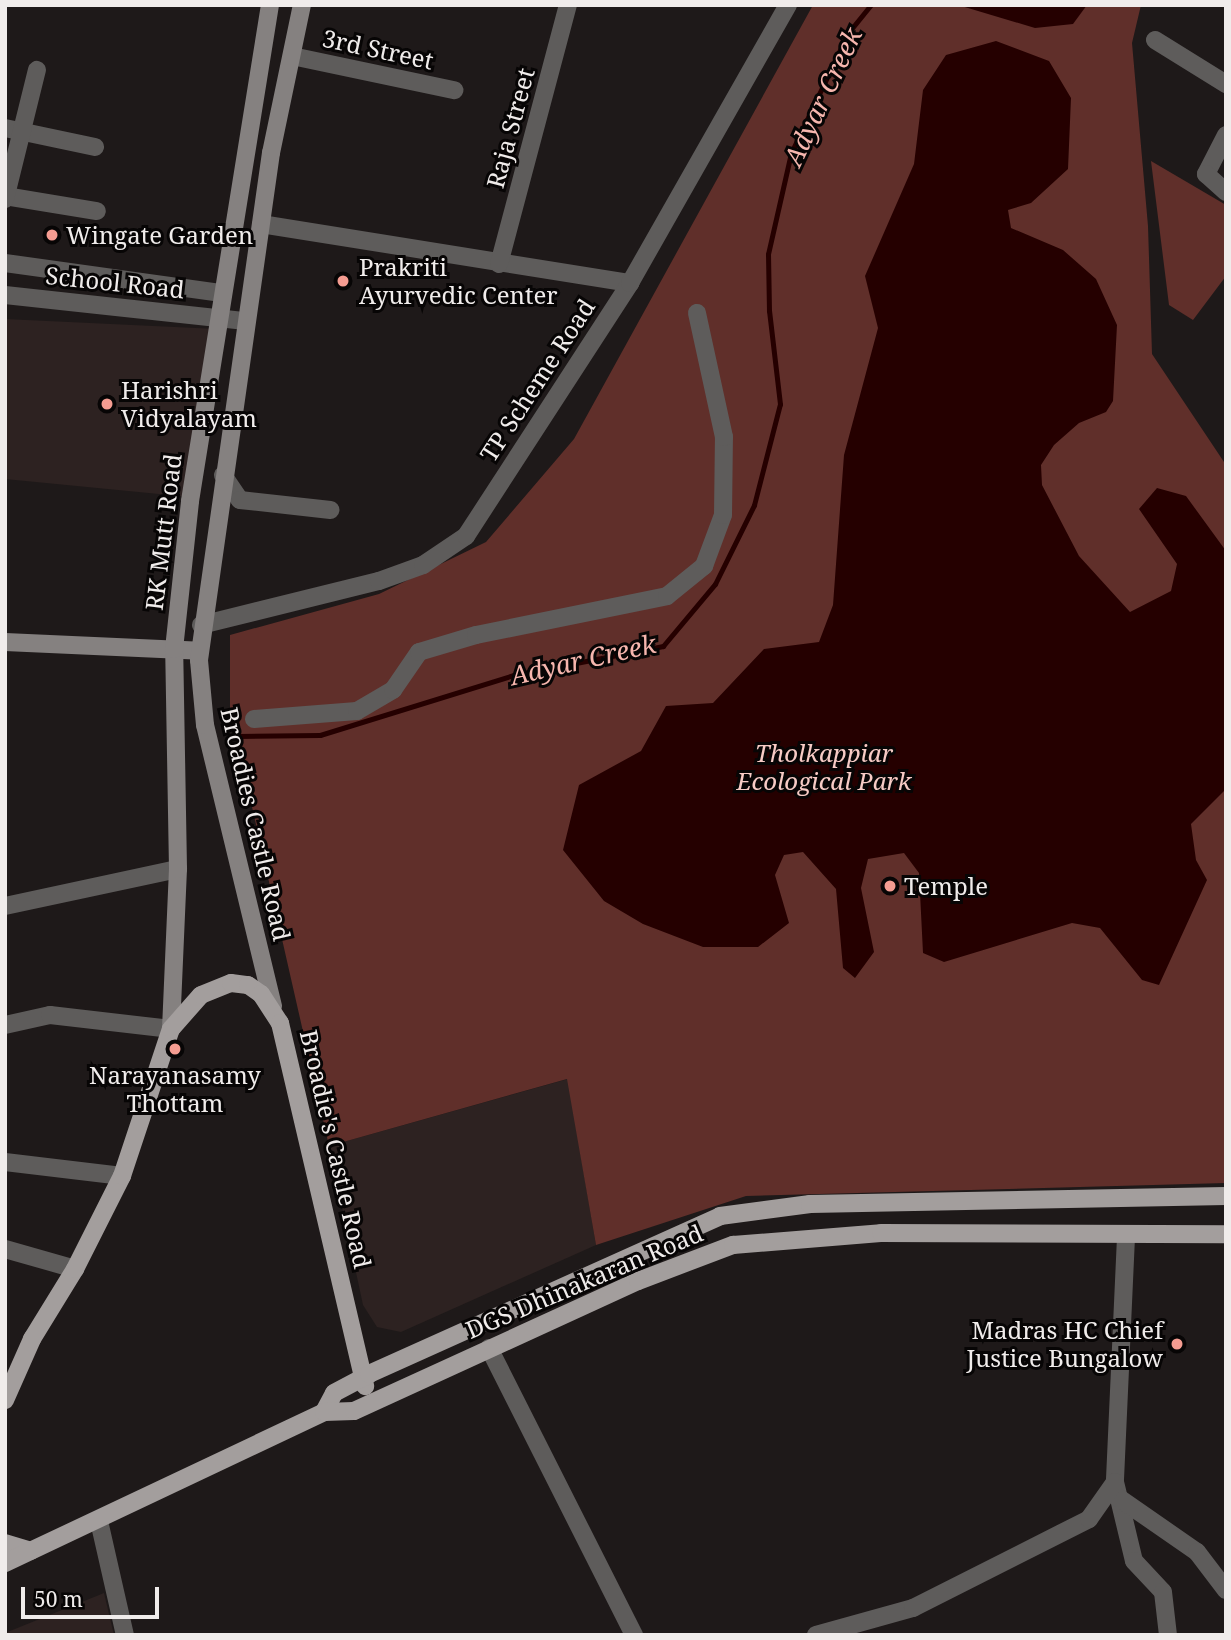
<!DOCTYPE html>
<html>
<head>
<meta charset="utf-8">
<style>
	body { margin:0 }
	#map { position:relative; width:1231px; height:1640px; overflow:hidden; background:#1e1919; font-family:"Noto Serif",serif }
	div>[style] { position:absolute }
	.built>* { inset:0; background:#2d2221 }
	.green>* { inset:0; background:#602f2a }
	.water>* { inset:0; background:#250000 }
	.stream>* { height:5px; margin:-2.5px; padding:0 2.5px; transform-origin:2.5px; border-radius:2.5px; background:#250000 }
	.street>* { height:18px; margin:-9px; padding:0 9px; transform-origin:9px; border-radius:9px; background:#5e5c5b }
	.secondary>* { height:18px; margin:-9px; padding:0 9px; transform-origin:9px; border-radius:9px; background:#858180 }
	.primary>* { height:18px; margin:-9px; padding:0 9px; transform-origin:9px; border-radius:9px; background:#a39e9d }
	.dots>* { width:19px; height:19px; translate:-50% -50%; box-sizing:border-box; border:4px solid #070505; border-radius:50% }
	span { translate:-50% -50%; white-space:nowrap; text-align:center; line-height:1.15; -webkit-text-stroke:6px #070505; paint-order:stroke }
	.street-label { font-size:24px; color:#f0eceb }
	.poi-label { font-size:24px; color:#f0eceb }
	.left { translate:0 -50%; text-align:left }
	.right { translate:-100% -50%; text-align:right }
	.park-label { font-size:24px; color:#f7cbc5; font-style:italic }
	.water-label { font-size:26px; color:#f6b6ae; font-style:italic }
	.frame { position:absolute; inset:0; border:7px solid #f0eceb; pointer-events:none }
	.scale { position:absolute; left:21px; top:1587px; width:138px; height:32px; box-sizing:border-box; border:4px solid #f0eceb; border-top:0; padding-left:9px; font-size:21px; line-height:24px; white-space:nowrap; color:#f0eceb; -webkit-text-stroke:5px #070505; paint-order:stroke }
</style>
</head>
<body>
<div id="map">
	<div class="built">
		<div style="clip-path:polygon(5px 319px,217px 329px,200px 498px,5px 479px)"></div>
		<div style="clip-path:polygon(568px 1079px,596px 1245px,401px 1332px,377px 1327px,363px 1305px,329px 1146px)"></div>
		<div style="clip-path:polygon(104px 1593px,114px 1635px,5px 1635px,5px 1633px)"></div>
	</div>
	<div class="green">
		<div style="clip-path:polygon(813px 5px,1141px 5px,1132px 43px,1148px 226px,1152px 354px,1226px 465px,1226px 1183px,746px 1196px,596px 1245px,567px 1079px,329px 1146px,230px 710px,230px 635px,379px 594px,486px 542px,574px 439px)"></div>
		<div style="clip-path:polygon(1151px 161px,1226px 205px,1226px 276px,1193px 320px,1169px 305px)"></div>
	</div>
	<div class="water">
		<div style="clip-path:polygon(958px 5px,1087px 5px,1073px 24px,1035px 28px)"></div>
		<div style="clip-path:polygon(996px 41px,1049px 61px,1071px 98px,1068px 169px,1031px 203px,1008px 210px,1011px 228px,1063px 250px,1096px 279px,1117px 325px,1113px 401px,1106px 412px,1079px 423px,1054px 445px,1041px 465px,1042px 485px,1079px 556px,1130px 612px,1171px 591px,1177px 564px,1139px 509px,1157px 488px,1186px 496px,1226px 551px,1226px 789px,1191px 824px,1196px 860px,1207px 880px,1159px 985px,1142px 980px,1100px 928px,1072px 923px,944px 962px,923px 953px,919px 873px,904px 853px,868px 859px,861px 888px,874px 952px,855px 978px,843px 968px,836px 889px,803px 852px,784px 855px,775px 875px,789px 923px,758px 947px,703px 947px,643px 924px,604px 901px,563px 850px,579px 785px,641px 751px,666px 706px,713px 703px,764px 649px,819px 642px,833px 605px,844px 455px,878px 328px,865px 276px,914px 164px,923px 90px,946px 55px)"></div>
	</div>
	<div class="stream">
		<div style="left:238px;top:736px;width:82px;rotate:-0.7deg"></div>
		<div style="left:320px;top:735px;width:203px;rotate:-17.2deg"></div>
		<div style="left:514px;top:675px;width:152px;rotate:-11deg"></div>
		<div style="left:663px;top:646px;width:81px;rotate:-50deg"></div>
		<div style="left:715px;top:584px;width:88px;rotate:-63.7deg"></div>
		<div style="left:754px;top:505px;width:104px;rotate:-75.6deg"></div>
		<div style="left:780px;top:404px;width:94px;rotate:-96.7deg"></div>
		<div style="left:769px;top:311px;width:57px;rotate:-91deg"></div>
		<div style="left:768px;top:254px;width:104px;rotate:-77.2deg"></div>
		<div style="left:791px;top:153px;width:133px;rotate:-64.6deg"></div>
		<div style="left:848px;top:33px;width:36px;rotate:-51deg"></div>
	</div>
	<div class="street">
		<div style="left:1155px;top:40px;width:84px;rotate:31.8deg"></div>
		<div style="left:292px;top:56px;width:166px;rotate:11.9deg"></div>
		<div style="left:5px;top:128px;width:92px;rotate:11.9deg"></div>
		<div style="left:1226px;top:135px;width:44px;rotate:117.1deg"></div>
		<div style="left:1206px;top:174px;width:27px;rotate:42deg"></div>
		<div style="left:5px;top:196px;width:93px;rotate:9.3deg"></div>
		<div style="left:5px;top:199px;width:133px;rotate:-76.1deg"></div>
		<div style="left:261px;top:224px;width:374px;rotate:9.1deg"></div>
		<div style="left:5px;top:263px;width:219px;rotate:7.9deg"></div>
		<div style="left:499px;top:264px;width:268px;rotate:-75.1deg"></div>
		<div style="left:5px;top:295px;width:242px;rotate:6.2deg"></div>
		<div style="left:223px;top:475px;width:30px;rotate:56deg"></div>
		<div style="left:240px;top:500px;width:91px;rotate:6.3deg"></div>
		<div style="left:201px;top:625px;width:183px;rotate:-13.9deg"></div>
		<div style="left:379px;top:581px;width:47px;rotate:-20deg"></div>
		<div style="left:423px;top:565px;width:52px;rotate:-34deg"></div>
		<div style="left:466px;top:536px;width:302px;rotate:-57deg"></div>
		<div style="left:630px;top:283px;width:320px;rotate:-60.4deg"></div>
		<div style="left:254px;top:719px;width:103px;rotate:-4.4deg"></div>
		<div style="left:357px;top:711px;width:42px;rotate:-30.3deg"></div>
		<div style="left:393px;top:690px;width:46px;rotate:-55.6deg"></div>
		<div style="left:419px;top:652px;width:59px;rotate:-16.6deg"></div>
		<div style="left:476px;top:635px;width:195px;rotate:-11.5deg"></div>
		<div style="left:667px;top:596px;width:48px;rotate:-39deg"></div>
		<div style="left:704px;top:566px;width:54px;rotate:-69.6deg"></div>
		<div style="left:723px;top:515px;width:78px;rotate:-89.3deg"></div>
		<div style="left:724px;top:437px;width:127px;rotate:-102.3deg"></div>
		<div style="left:5px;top:906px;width:177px;rotate:-12.1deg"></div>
		<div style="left:5px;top:1025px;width:46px;rotate:-12.5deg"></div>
		<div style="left:50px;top:1015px;width:122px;rotate:6.6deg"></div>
		<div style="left:5px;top:1162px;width:118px;rotate:6.8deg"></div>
		<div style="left:1126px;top:1237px;width:245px;rotate:92.6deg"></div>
		<div style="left:1115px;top:1482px;width:81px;rotate:76.5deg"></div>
		<div style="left:1134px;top:1561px;width:42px;rotate:46.9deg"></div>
		<div style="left:1163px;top:1592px;width:43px;rotate:83.4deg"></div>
		<div style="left:5px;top:1249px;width:73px;rotate:15.9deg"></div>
		<div style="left:489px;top:1348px;width:322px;rotate:63.2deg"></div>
		<div style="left:1119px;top:1498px;width:95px;rotate:34.7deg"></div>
		<div style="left:1197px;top:1552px;width:48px;rotate:52.7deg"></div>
		<div style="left:99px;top:1521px;width:117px;rotate:77.2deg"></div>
		<div style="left:816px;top:1635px;width:101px;rotate:-15.6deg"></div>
		<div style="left:913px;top:1608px;width:197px;rotate:-26.8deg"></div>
		<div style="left:1089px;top:1519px;width:45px;rotate:-54.9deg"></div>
	</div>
	<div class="secondary">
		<div style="left:5px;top:642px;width:195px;rotate:2.6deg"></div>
		<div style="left:273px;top:1006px;width:289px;rotate:-103.6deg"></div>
		<div style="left:205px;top:725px;width:65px;rotate:-95.3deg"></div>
		<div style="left:199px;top:660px;width:512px;rotate:-81.92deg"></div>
		<div style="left:271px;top:153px;width:151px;rotate:-78.2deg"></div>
		<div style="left:171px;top:1029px;width:160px;rotate:-87.5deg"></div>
		<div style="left:178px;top:869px;width:220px;rotate:-91deg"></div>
		<div style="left:174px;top:649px;width:149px;rotate:-83.8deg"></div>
		<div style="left:190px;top:501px;width:502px;rotate:-80.84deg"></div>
	</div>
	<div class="primary">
		<div style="left:5px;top:1400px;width:67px;rotate:-66.1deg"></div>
		<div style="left:32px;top:1339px;width:82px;rotate:-58.4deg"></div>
		<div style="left:75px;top:1269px;width:104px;rotate:-63.2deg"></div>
		<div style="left:122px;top:1176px;width:155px;rotate:-71.6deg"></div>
		<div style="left:171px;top:1029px;width:45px;rotate:-48.6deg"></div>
		<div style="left:201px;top:995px;width:32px;rotate:-22deg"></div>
		<div style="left:231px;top:983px;width:17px;rotate:7deg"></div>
		<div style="left:248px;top:985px;width:16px;rotate:35deg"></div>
		<div style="left:261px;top:994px;width:35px;rotate:57deg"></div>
		<div style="left:280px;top:1023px;width:373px;rotate:76.8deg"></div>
		<div style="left:324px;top:1412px;width:21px;rotate:-62deg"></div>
		<div style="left:334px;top:1393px;width:40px;rotate:-28deg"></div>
		<div style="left:369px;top:1374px;width:385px;rotate:-24.2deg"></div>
		<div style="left:720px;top:1216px;width:91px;rotate:-7.6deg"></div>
		<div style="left:810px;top:1204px;width:416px;rotate:-1.1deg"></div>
		<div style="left:5px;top:1543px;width:27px;rotate:17deg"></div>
		<div style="left:5px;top:1563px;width:353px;rotate:-25.3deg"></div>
		<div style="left:324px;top:1412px;width:30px;rotate:-2deg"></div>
		<div style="left:354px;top:1411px;width:312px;rotate:-24.6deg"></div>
		<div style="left:638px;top:1281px;width:102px;rotate:-20.8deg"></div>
		<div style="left:733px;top:1245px;width:148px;rotate:-4.6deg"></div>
		<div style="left:881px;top:1233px;width:345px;rotate:0.2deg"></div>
	</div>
	<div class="dots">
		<div style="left:52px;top:235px;background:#f59c91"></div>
		<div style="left:343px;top:281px;background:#f59c91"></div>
		<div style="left:107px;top:404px;background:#f59c91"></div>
		<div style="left:890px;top:886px;background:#f59c91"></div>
		<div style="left:175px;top:1049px;background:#f59c91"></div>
		<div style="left:1177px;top:1344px;background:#f59c91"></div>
	</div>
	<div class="street-label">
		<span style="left:378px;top:49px;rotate:12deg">3rd Street</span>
		<span style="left:510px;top:128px;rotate:-75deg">Raja Street</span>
		<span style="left:115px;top:282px;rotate:6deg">School Road</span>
		<span style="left:537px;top:380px;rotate:-57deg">TP Scheme Road</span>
		<span style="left:163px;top:532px;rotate:-83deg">RK Mutt Road</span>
		<span style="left:256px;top:824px;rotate:77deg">Broadies Castle Road</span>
		<span style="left:336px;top:1149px;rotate:77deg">Broadie's Castle Road</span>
		<span style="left:584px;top:1281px;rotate:-23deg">DGS Dhinakaran Road</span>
	</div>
	<div class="poi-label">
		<span class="left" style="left:66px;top:235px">Wingate Garden</span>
		<span class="left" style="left:359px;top:281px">Prakriti<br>Ayurvedic Center</span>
		<span class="left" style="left:121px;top:404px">Harishri<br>Vidyalayam</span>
		<span class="left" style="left:904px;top:886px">Temple</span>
		<span style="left:175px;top:1089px">Narayanasamy<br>Thottam</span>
		<span class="right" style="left:1163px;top:1344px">Madras HC Chief<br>Justice Bungalow</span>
	</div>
	<div class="park-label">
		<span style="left:824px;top:767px">Tholkappiar<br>Ecological Park</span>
	</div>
	<div class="water-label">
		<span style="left:823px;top:97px;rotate:-65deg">Adyar Creek</span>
		<span style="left:583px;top:660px;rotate:-13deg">Adyar Creek</span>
	</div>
	<div class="frame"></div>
	<div class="scale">50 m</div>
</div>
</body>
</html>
